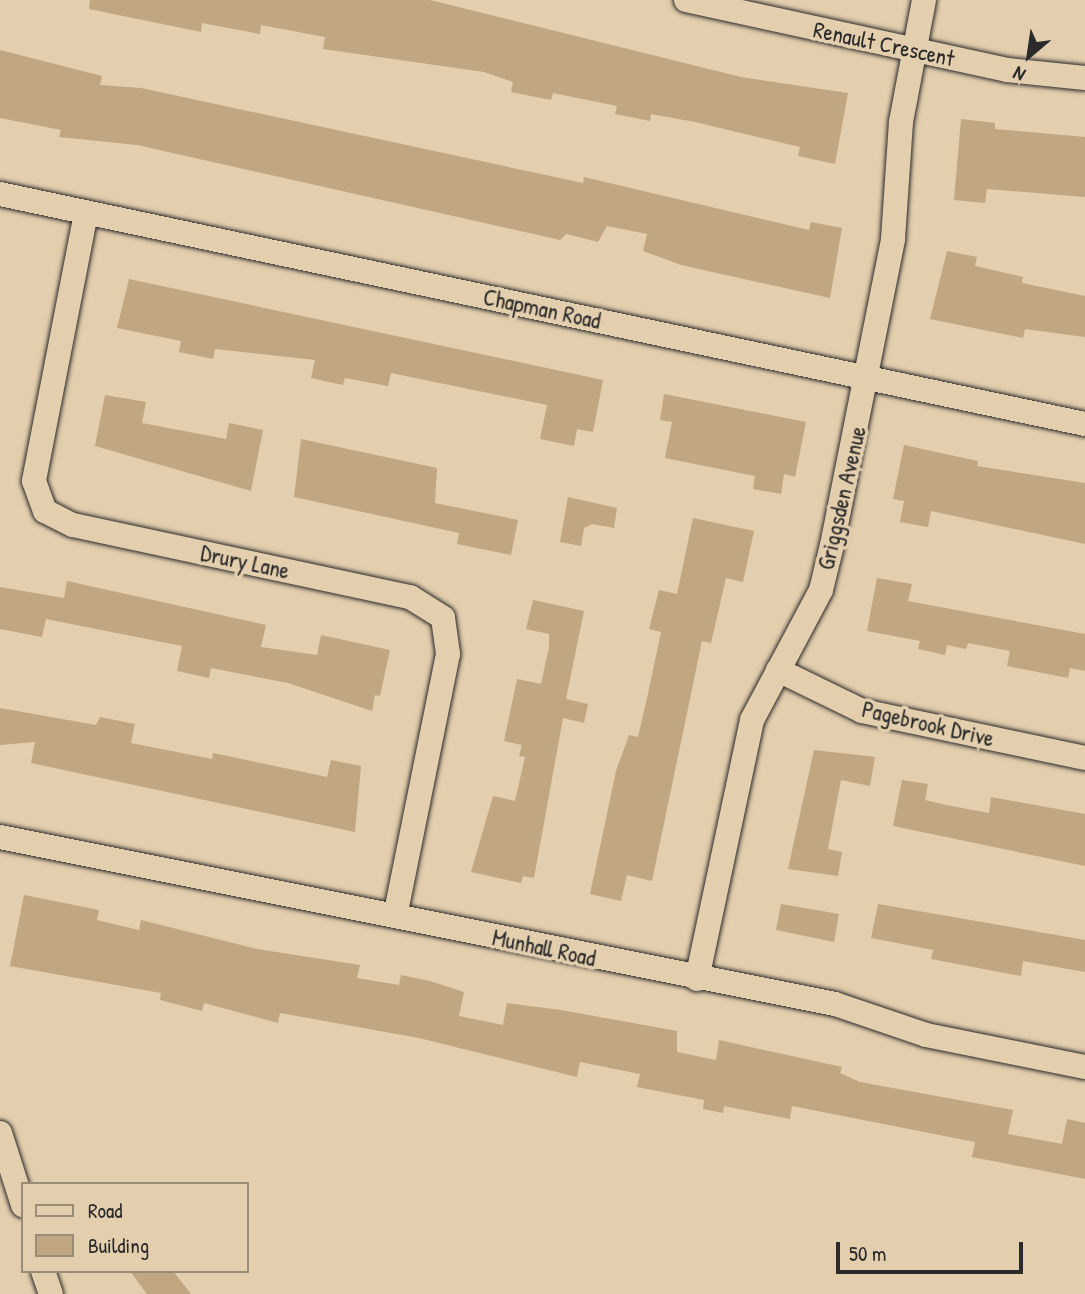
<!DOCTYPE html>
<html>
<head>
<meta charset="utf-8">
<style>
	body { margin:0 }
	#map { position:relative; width:1085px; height:1294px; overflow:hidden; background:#e3cead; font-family:"Patrick Hand",sans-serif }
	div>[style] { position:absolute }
	.building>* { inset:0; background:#c0a681 }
	.roads { filter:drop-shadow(0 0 2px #2b2b2b) drop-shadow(0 0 2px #2b2b2b) }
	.street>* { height:24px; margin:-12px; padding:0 12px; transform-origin:12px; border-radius:12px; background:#e3cead }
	span { translate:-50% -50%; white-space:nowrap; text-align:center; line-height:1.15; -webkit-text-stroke:7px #e3cead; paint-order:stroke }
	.street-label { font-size:23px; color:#2b2b2b }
	.legend { position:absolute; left:21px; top:1182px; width:228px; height:91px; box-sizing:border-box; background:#e3cead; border:2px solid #998d79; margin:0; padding:9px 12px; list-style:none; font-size:21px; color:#2b2b2b }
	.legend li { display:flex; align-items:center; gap:14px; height:35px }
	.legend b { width:35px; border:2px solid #998d79 }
	.north { position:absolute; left:994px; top:21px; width:70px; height:70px; -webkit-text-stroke:5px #e3cead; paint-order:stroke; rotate:209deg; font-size:19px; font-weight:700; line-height:28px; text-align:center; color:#2b2b2b }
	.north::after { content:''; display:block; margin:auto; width:24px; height:32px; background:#2b2b2b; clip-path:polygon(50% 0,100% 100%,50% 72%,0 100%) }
	.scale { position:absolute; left:836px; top:1242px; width:187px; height:32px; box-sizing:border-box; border:4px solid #2b2b2b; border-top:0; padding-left:9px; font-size:21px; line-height:24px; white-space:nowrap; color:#2b2b2b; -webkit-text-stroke:5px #e3cead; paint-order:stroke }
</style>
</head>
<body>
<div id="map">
	<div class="building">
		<div style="clip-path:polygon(90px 0,430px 0,741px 77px,848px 93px,835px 164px,798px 156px,800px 147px,695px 122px,651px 114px,650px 121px,615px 114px,617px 106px,553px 93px,551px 100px,511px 92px,513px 82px,484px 72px,323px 49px,325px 37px,261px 25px,260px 34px,202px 23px,201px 32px,89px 9px)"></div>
		<div style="clip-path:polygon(0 50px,102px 76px,100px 85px,141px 88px,583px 183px,584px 177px,809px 230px,811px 222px,842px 228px,830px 298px,681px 265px,643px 251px,647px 234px,607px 226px,598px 242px,566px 234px,560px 240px,137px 145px,59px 137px,61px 130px,0 118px)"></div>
		<div style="clip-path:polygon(961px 119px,995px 123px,995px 129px,1085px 137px,1085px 197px,987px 189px,985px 203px,954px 200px)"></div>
		<div style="clip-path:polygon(947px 251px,977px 257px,975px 266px,1023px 277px,1022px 283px,1085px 296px,1085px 337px,1025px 329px,1023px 338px,930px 319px)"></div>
		<div style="clip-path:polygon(129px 279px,603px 380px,593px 432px,577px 429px,574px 446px,540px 439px,547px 405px,391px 373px,388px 386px,345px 378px,343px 385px,311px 378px,315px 360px,215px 349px,213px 359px,179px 352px,181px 341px,117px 328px)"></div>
		<div style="clip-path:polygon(664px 394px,806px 422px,795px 477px,784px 474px,781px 494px,753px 489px,755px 476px,665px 458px,672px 422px,660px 420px)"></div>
		<div style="clip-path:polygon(105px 395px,146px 402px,142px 423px,226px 439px,229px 423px,263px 430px,251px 491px,95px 446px)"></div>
		<div style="clip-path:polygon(301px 439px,437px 468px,435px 503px,518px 520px,511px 555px,457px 544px,459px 533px,294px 497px)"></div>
		<div style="clip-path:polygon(904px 445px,978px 461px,977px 466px,1085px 483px,1085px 544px,931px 511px,928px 527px,900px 522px,904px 501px,893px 499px)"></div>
		<div style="clip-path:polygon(568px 497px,617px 508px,614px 528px,592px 524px,584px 528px,581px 546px,560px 542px)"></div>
		<div style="clip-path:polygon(693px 518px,754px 531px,743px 582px,726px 578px,711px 643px,702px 641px,652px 881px,627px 875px,621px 901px,590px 894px,616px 771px,629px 735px,638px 737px,648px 694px,661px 632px,649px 629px,659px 590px,677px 594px)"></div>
		<div style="clip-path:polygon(877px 578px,912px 584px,908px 601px,1085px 634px,1085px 671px,1070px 668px,1068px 678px,1007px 666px,1010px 651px,968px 643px,966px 649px,947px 645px,945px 655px,918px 649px,920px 641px,867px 631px)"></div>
		<div style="clip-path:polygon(67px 581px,266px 625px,261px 647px,317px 655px,321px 635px,390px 650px,380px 696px,375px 695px,372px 711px,288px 683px,211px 668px,209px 678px,177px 671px,182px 646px,46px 619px,42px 637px,0 629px,0 587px,64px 598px)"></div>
		<div style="clip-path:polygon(533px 600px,584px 611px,566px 699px,588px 704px,584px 723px,563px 718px,534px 878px,523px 876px,521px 883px,471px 872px,493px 796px,515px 801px,525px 757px,519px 756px,522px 745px,504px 741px,517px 679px,541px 684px,549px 647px,549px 634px,526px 629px)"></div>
		<div style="clip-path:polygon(0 708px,96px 725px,100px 717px,135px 724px,131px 743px,212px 759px,213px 753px,327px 777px,331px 760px,361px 766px,355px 832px,31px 763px,35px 742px,0 745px)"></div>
		<div style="clip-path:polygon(814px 750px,875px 757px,870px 786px,841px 780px,828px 849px,842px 852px,838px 876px,788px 869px)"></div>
		<div style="clip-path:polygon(902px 780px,928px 784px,925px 800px,946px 805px,989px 813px,991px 797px,1085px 814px,1085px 866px,893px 826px)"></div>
		<div style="clip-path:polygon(24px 895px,99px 910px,97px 920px,139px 930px,141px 920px,257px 949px,360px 965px,357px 978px,399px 985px,401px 975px,430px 981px,464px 992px,459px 1016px,503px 1025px,507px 1003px,561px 1010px,677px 1031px,677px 1052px,716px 1060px,719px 1040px,842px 1067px,840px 1073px,860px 1082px,1013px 1110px,1008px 1134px,1062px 1144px,1067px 1119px,1085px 1123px,1085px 1179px,972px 1157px,975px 1142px,792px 1106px,790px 1119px,724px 1106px,723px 1113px,703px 1109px,704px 1100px,637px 1087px,640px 1074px,580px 1062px,577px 1077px,419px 1038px,280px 1013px,278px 1023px,204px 1003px,202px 1011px,160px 1000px,161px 993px,10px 966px)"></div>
		<div style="clip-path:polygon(781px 904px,839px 914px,834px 942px,776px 930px)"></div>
		<div style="clip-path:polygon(878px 904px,1085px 940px,1085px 972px,1023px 961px,1021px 976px,931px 959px,933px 950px,871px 938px)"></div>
		<div style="clip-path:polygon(130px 1271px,173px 1271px,191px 1294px,147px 1294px)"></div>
	</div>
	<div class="roads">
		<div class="street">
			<div style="left:686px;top:0;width:329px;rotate:12.3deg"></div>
			<div style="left:1007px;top:70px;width:78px;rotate:5.9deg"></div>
			<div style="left:0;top:194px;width:1109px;rotate:11.97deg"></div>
			<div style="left:86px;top:213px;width:273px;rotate:101deg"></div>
			<div style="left:34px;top:481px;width:32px;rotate:70deg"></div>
			<div style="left:45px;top:511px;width:31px;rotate:27deg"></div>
			<div style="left:73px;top:525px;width:345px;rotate:12.1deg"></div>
			<div style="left:410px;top:597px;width:39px;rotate:32deg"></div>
			<div style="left:443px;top:618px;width:36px;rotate:82deg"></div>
			<div style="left:448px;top:654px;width:267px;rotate:101.4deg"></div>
			<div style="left:778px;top:670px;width:93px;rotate:26deg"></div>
			<div style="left:862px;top:711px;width:228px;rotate:11.9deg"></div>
			<div style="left:0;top:837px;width:852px;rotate:11.31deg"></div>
			<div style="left:835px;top:1004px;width:96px;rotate:18.8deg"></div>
			<div style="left:926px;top:1035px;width:162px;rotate:11.4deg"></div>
			<div style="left:697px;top:979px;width:265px;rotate:-78deg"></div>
			<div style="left:752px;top:720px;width:147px;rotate:-62deg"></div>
			<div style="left:821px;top:590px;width:46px;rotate:-76.3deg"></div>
			<div style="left:832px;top:545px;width:312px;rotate:-78.7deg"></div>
			<div style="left:893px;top:239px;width:117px;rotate:-86.1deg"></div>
			<div style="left:901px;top:122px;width:124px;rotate:-79.3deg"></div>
			<div style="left:0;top:1133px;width:76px;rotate:72.3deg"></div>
			<div style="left:43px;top:1271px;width:24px;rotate:71deg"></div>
		</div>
	</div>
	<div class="street-label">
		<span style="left:884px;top:44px;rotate:12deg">Renault Crescent</span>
		<span style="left:542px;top:309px;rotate:12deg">Chapman Road</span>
		<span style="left:842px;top:498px;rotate:-77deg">Griggsden Avenue</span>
		<span style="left:245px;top:562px;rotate:12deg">Drury Lane</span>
		<span style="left:928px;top:724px;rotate:13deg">Pagebrook Drive</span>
		<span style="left:544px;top:948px;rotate:12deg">Munhall Road</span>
	</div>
	<ul class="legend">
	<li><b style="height:9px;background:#e3cead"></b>Road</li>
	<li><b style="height:19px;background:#c0a681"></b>Building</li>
	</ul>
	<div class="north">N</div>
	<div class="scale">50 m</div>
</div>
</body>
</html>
